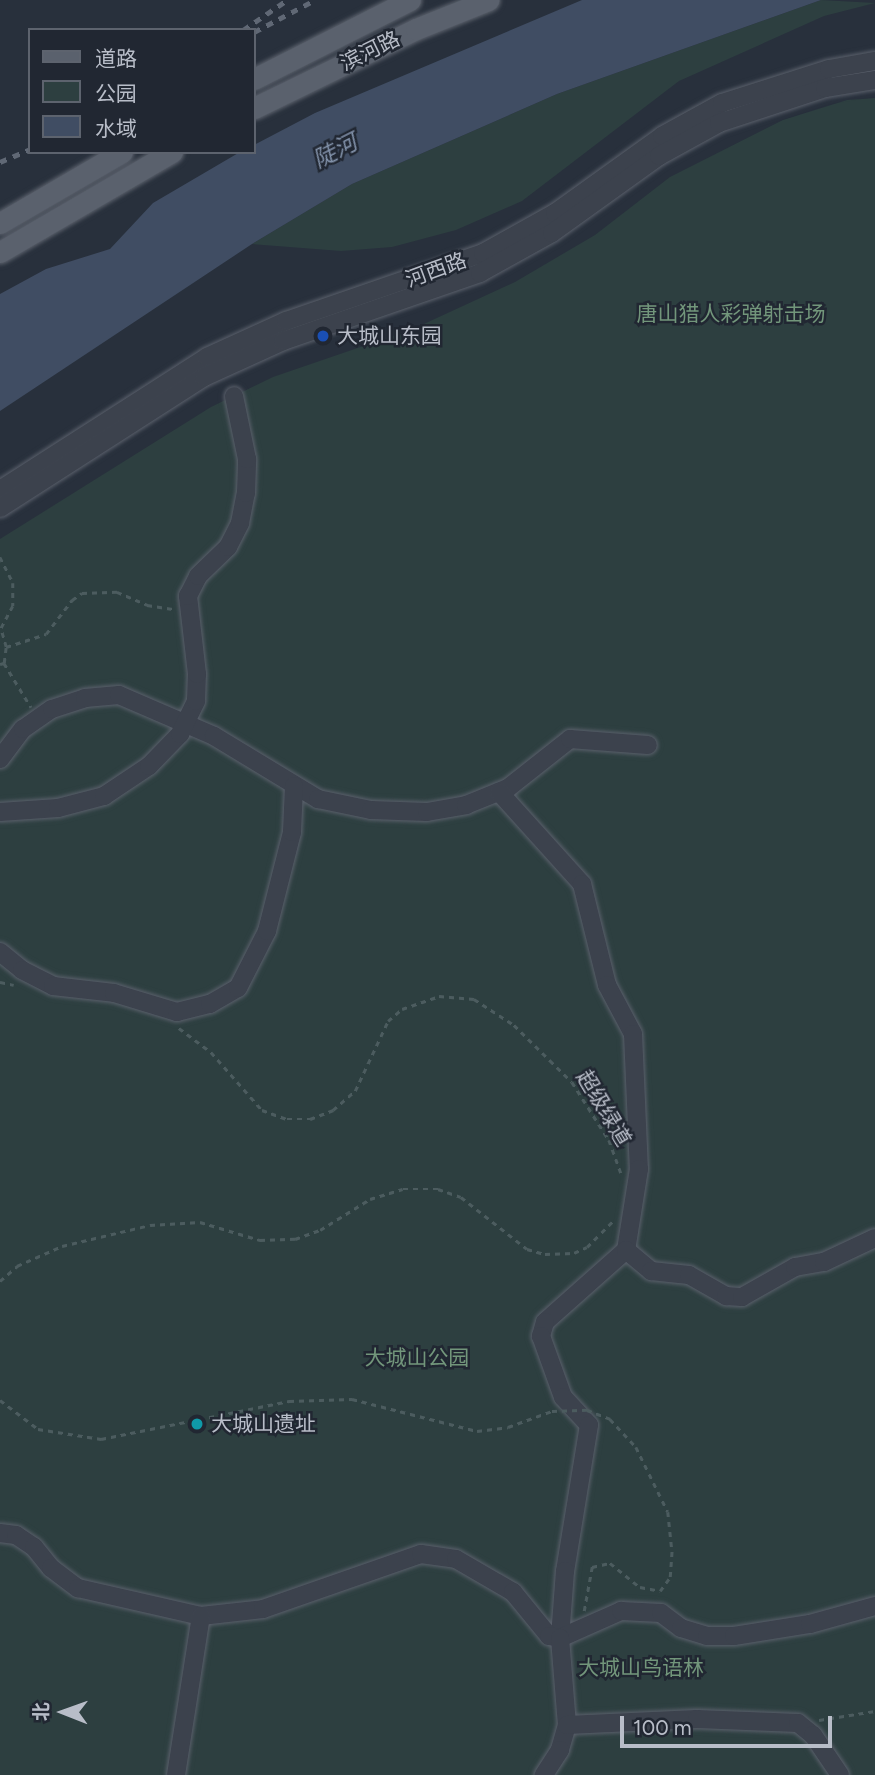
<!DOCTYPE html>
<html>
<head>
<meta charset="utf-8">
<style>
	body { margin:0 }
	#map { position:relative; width:875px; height:1775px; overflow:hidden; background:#28303c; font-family:Figtree,"Noto Sans SC",sans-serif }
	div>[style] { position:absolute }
	.green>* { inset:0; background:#2d3f40 }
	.water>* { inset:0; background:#404d63 }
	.path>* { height:2.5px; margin-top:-1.25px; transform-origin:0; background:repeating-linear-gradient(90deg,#4c5c5f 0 5px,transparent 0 10px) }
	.roads { filter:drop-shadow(0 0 2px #5a606b) drop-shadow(0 0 2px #5a606b) }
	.minor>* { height:18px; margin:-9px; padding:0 9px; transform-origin:9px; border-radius:9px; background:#3c424d }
	.major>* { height:21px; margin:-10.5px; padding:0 10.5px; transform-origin:10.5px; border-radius:10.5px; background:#5a616d }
	.rail>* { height:4.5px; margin-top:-2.25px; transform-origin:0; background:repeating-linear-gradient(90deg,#606875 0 7px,transparent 0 14px) }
	.path-bridge>* { height:2.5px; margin-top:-1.25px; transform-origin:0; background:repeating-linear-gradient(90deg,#4c5c5f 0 5px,transparent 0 10px) }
	.dots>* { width:19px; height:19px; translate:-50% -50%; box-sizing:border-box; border:4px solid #212732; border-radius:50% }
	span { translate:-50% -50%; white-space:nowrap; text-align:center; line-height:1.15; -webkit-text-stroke:5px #212732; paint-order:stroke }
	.street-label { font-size:21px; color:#b8bdc8 }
	.park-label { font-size:21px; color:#72967b }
	.poi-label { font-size:21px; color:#b8bdc8 }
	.left { translate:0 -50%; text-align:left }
	.water-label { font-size:23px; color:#8393ab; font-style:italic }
	.legend { position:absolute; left:28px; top:28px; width:228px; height:126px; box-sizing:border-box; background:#212732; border:2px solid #5d636e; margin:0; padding:9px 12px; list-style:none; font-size:21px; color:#b8bdc8 }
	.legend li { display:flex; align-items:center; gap:14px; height:35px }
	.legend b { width:35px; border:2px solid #5d636e }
	.north { position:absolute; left:28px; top:1677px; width:70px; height:70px; -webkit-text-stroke:5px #212732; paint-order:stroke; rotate:271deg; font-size:19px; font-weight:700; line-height:28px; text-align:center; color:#b8bdc8 }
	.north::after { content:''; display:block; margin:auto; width:24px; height:32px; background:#b8bdc8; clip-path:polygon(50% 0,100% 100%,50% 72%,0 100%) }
	.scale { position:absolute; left:620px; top:1716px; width:212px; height:32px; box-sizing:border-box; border:4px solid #b8bdc8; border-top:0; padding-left:9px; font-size:21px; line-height:24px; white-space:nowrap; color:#b8bdc8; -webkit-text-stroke:5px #212732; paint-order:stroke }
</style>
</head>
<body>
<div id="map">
	<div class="green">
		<div style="clip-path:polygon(821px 0,875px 3px,824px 16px,679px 81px,522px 201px,456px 230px,392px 247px,341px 251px,252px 244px,352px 184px,557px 94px)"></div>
		<div style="clip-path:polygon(875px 98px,875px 1775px,0 1775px,0 539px,211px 407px,273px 377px,413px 329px,515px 282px,595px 235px,670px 177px,783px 120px,847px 100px)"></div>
	</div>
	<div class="water">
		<div style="clip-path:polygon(582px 0,821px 0,557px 94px,352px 184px,252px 244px,0 411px,0 294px,46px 269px,110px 249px,153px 203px,240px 152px,254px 152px,254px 145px,315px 113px)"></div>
	</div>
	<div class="path">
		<div style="left:0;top:557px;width:29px;rotate:63deg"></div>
		<div style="left:13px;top:583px;width:23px;rotate:90deg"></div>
		<div style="left:13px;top:606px;width:27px;rotate:118deg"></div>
		<div style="left:6px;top:647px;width:42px;rotate:-18deg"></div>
		<div style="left:46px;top:634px;width:43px;rotate:-52.6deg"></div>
		<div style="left:72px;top:600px;width:12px;rotate:-35deg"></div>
		<div style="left:82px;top:593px;width:35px;rotate:-2deg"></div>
		<div style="left:117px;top:592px;width:33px;rotate:23deg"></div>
		<div style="left:147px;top:605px;width:26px;rotate:9deg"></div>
		<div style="left:4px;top:663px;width:52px;rotate:58.5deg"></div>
		<div style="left:0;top:664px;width:4px;rotate:-14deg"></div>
		<div style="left:4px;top:663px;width:16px;rotate:-83deg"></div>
		<div style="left:6px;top:647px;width:19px;rotate:-106deg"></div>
		<div style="left:0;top:982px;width:14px;rotate:12deg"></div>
		<div style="left:179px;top:1028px;width:40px;rotate:37deg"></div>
		<div style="left:211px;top:1052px;width:77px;rotate:48.7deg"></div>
		<div style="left:262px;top:1110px;width:27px;rotate:20deg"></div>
		<div style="left:287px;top:1119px;width:23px"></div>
		<div style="left:310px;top:1119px;width:25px;rotate:-21deg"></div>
		<div style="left:333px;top:1110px;width:29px;rotate:-41deg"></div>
		<div style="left:355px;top:1091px;width:77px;rotate:-64.8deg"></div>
		<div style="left:388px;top:1021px;width:18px;rotate:-41deg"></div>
		<div style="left:402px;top:1009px;width:39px;rotate:-19deg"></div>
		<div style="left:439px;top:996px;width:35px;rotate:5deg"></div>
		<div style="left:474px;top:999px;width:48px;rotate:33deg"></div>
		<div style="left:514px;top:1025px;width:81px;rotate:44.5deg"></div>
		<div style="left:572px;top:1082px;width:69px;rotate:57.5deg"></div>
		<div style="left:609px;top:1140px;width:35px;rotate:70deg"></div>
		<div style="left:0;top:1281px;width:23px;rotate:-41deg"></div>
		<div style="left:17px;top:1266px;width:49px;rotate:-24deg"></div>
		<div style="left:62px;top:1246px;width:90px;rotate:-13.4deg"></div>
		<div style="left:150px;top:1225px;width:50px;rotate:-3.4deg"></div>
		<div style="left:200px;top:1222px;width:63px;rotate:16.7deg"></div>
		<div style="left:260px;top:1240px;width:35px;rotate:-2deg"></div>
		<div style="left:295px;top:1239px;width:27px;rotate:-20deg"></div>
		<div style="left:320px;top:1230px;width:59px;rotate:-31.8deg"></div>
		<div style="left:370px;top:1199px;width:34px;rotate:-17deg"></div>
		<div style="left:403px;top:1189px;width:35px"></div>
		<div style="left:438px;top:1189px;width:24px;rotate:19deg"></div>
		<div style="left:461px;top:1197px;width:84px;rotate:38.2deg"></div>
		<div style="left:527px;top:1249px;width:19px;rotate:16deg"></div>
		<div style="left:545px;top:1254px;width:29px;rotate:-2deg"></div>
		<div style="left:574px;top:1253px;width:14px;rotate:-25deg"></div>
		<div style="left:587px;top:1247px;width:38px;rotate:-45deg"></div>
		<div style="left:584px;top:1611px;width:45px;rotate:-79.7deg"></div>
		<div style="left:592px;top:1567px;width:18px;rotate:-13deg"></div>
		<div style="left:610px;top:1563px;width:38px;rotate:39deg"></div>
		<div style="left:640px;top:1587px;width:20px;rotate:11deg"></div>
		<div style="left:660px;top:1591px;width:17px;rotate:-54deg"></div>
		<div style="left:670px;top:1577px;width:28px;rotate:-86deg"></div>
		<div style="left:819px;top:1720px;width:57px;rotate:-9.1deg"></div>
	</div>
	<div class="roads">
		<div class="minor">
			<div style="left:0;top:490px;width:246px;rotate:-32.7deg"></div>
			<div style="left:207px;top:357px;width:87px;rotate:-24.5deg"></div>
			<div style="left:286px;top:321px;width:208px;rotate:-19deg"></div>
			<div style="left:483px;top:253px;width:82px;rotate:-29.1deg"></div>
			<div style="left:555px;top:213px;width:132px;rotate:-35.7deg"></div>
			<div style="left:662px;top:136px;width:68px;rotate:-28.8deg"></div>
			<div style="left:722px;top:103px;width:112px;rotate:-17.6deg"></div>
			<div style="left:829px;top:69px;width:47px;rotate:-9.9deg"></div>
			<div style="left:0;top:508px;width:242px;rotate:-32.7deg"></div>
			<div style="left:204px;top:377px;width:87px;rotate:-24.5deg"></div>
			<div style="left:283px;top:341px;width:208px;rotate:-19deg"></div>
			<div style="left:480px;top:273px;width:82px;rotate:-29.1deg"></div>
			<div style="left:552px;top:233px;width:132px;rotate:-35.7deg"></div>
			<div style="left:659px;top:156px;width:68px;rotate:-28.8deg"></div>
			<div style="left:719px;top:123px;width:112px;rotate:-18.3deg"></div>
			<div style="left:825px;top:88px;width:51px;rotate:-9.1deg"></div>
			<div style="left:0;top:759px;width:38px;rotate:-53deg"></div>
			<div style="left:23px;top:729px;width:35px;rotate:-35deg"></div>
			<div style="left:52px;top:709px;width:35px;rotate:-18deg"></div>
			<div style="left:85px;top:698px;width:34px;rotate:-5deg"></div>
			<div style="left:119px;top:695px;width:103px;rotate:23.3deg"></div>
			<div style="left:214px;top:736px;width:122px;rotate:31.2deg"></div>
			<div style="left:318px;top:799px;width:54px;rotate:11.7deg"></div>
			<div style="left:371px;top:810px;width:56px;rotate:2deg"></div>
			<div style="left:427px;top:812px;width:40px;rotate:-10deg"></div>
			<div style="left:466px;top:805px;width:45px;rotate:-22deg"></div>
			<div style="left:508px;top:788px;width:79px;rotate:-38.3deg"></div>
			<div style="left:570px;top:739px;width:78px;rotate:4.4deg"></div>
			<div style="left:499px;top:792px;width:124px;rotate:47.9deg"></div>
			<div style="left:582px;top:884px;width:104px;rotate:76.1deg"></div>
			<div style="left:607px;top:985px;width:55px;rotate:62deg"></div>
			<div style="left:633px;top:1034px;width:135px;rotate:87.5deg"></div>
			<div style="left:639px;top:1169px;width:82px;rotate:99.1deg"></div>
			<div style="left:626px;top:1250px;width:108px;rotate:138.4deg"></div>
			<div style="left:545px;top:1322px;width:15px;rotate:106deg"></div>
			<div style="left:541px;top:1336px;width:65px;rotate:70.2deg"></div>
			<div style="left:563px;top:1397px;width:38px;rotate:47deg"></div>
			<div style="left:589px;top:1425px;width:148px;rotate:99.3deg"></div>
			<div style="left:565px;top:1571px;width:67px;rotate:94.3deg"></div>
			<div style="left:560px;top:1638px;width:67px;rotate:-23.9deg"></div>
			<div style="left:621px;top:1611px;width:40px;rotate:2.9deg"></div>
			<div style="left:661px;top:1613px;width:25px;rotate:37deg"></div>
			<div style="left:681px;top:1628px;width:27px;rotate:17deg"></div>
			<div style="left:707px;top:1636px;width:27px"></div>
			<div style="left:734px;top:1636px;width:77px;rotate:-9deg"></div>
			<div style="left:810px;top:1624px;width:67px;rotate:-15.5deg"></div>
			<div style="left:0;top:812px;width:58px;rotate:-3.9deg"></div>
			<div style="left:58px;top:808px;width:48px;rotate:-14.6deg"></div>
			<div style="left:104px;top:796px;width:54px;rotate:-33.7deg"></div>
			<div style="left:149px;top:766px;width:45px;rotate:-45.9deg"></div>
			<div style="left:180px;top:734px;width:37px;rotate:-64deg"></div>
			<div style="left:196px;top:701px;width:27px;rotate:-88deg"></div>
			<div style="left:197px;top:674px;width:79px;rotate:-96.6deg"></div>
			<div style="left:188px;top:596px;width:22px;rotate:-63deg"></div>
			<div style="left:198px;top:576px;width:42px;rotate:-44deg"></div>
			<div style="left:228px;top:547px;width:27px;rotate:-63deg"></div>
			<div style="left:240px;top:523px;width:31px;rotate:-79deg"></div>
			<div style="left:246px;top:493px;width:34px;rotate:-88deg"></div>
			<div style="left:247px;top:459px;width:64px;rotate:-101.7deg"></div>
			<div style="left:0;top:952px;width:28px;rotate:39deg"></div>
			<div style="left:22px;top:970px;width:35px;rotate:27deg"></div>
			<div style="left:53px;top:986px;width:61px;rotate:6.5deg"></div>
			<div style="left:114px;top:993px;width:66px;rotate:16.8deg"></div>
			<div style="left:177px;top:1012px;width:34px;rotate:-14deg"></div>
			<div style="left:210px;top:1004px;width:32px;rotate:-30deg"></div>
			<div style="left:238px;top:988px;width:64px;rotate:-63deg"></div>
			<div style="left:267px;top:931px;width:102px;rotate:-75.8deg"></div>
			<div style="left:292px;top:832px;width:46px;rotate:-87.5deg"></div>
			<div style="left:626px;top:1250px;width:33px;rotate:40deg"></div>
			<div style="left:651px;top:1271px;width:38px;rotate:6deg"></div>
			<div style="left:689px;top:1275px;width:43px;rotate:29.6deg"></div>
			<div style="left:726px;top:1296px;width:16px;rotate:4deg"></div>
			<div style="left:742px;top:1297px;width:61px;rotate:-29.5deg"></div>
			<div style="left:795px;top:1267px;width:29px;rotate:-10deg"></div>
			<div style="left:824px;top:1262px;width:56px;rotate:-25.2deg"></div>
			<div style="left:0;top:1533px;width:16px;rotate:7deg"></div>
			<div style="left:16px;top:1535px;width:22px;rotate:34deg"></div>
			<div style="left:34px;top:1547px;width:27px;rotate:51deg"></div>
			<div style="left:51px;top:1568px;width:34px;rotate:37deg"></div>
			<div style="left:78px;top:1588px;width:126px;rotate:12.8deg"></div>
			<div style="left:201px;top:1616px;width:62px;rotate:-6.4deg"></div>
			<div style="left:263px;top:1609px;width:167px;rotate:-19.2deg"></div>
			<div style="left:421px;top:1554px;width:35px;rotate:8deg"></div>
			<div style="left:456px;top:1559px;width:66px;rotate:30.1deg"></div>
			<div style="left:513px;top:1592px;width:57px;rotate:50.7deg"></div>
			<div style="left:549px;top:1636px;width:11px;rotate:10deg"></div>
			<div style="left:560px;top:1638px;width:87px;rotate:85.4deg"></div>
			<div style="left:567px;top:1725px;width:26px;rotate:106deg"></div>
			<div style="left:560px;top:1750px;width:30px;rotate:123deg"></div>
			<div style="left:567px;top:1725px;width:130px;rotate:-2.6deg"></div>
			<div style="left:697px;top:1719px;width:101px;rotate:2.3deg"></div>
			<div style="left:798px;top:1723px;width:19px;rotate:39deg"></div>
			<div style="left:813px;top:1735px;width:48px;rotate:56deg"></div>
			<div style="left:176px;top:1775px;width:161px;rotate:-81.1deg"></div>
		</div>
		<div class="major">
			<div style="left:254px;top:79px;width:175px;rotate:-26.9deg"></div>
			<div style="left:254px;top:108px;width:180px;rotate:-26deg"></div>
			<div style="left:416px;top:29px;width:78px;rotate:-21.9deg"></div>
			<div style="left:0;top:223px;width:141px;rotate:-30.2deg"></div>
			<div style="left:0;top:252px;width:199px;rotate:-30.2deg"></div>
		</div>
	</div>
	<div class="rail">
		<div style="left:243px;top:30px;width:53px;rotate:-34.3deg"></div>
		<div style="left:254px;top:32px;width:69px;rotate:-27.7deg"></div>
		<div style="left:0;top:162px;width:33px;rotate:-23deg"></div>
	</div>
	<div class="path-bridge">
		<div style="left:0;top:1400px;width:48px;rotate:37.3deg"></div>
		<div style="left:38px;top:1429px;width:64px;rotate:9deg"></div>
		<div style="left:101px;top:1439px;width:192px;rotate:-11.4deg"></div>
		<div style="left:289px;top:1401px;width:63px;rotate:-1.8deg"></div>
		<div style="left:352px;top:1399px;width:129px;rotate:14.4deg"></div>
		<div style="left:477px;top:1431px;width:31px;rotate:-7deg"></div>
		<div style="left:508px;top:1427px;width:47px;rotate:-20deg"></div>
		<div style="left:552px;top:1411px;width:35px;rotate:-2deg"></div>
		<div style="left:587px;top:1410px;width:25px;rotate:21deg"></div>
		<div style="left:610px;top:1419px;width:38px;rotate:47deg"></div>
		<div style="left:636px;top:1447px;width:72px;rotate:63.8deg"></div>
		<div style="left:668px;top:1512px;width:37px;rotate:84deg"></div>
	</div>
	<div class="dots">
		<div style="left:323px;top:336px;background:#1a4fb4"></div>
		<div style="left:197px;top:1424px;background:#0f9aa8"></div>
	</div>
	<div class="street-label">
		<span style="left:370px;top:51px;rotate:-26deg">滨河路</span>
		<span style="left:436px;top:270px;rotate:-20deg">河西路</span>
		<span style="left:604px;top:1108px;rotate:59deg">超级绿道</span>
	</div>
	<div class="park-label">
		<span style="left:731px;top:314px">唐山猎人彩弹射击场</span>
		<span style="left:417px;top:1358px">大城山公园</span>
		<span style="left:641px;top:1668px">大城山鸟语林</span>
	</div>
	<div class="poi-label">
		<span class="left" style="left:337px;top:336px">大城山东园</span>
		<span class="left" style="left:211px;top:1424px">大城山遗址</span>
	</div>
	<div class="water-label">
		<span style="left:335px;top:151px;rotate:-27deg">陡河</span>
	</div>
	<ul class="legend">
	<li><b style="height:9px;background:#5a616d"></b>道路</li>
	<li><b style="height:19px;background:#2d3f40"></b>公园</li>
	<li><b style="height:19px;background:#404d63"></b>水域</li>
	</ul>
	<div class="north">北</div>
	<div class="scale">100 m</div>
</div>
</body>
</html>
